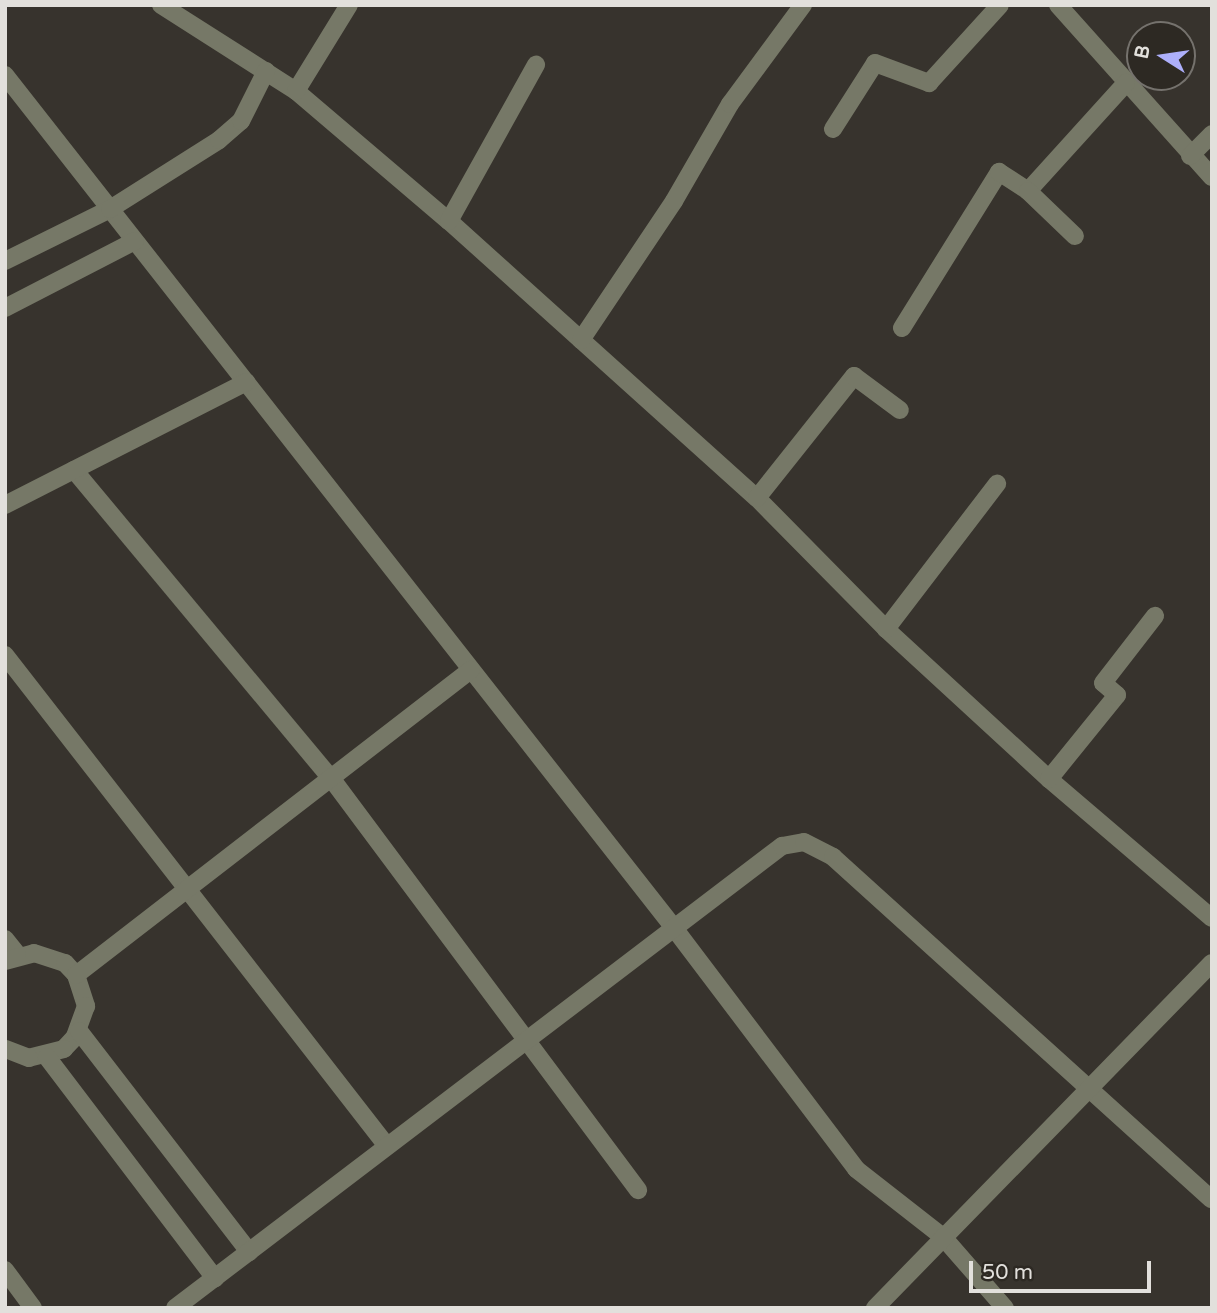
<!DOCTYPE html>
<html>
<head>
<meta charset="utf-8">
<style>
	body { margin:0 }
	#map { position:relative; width:1217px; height:1313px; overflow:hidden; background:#37332d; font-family:"Varela Round",sans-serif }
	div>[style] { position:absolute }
	.minor>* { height:18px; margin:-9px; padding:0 9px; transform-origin:9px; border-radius:9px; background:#767867 }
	span { translate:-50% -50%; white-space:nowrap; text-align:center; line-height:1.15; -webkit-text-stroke:7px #2d2923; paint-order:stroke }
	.frame { position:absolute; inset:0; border:7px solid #e2e0dc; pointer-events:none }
	.north { position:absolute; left:1126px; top:21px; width:70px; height:70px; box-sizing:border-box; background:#2d2923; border:2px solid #75726d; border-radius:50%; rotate:282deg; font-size:19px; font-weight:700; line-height:28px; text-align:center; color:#e2e0dc }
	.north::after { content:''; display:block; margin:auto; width:24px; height:32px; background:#adaffb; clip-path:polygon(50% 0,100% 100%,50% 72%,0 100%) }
	.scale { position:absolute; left:969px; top:1261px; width:182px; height:32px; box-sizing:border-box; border:4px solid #e2e0dc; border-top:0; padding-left:9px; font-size:21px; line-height:24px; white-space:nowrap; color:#e2e0dc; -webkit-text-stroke:5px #2d2923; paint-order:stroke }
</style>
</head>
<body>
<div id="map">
	<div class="minor">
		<div style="left:161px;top:5px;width:160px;rotate:32.5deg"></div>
		<div style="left:296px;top:91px;width:201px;rotate:40.4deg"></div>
		<div style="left:449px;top:221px;width:414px;rotate:42deg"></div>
		<div style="left:757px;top:498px;width:184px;rotate:45.4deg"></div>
		<div style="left:886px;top:629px;width:222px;rotate:42.6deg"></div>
		<div style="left:1049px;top:779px;width:214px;rotate:40.5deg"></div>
		<div style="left:1058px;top:5px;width:231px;rotate:48.2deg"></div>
		<div style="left:5px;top:75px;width:1084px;rotate:51.89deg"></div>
		<div style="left:674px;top:928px;width:302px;rotate:52.9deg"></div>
		<div style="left:856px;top:1169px;width:110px;rotate:38deg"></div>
		<div style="left:943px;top:1237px;width:94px;rotate:48.9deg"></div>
		<div style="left:296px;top:91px;width:101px;rotate:-58.4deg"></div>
		<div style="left:833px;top:129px;width:78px;rotate:-57.5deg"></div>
		<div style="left:875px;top:63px;width:58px;rotate:20.3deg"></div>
		<div style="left:929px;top:83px;width:105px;rotate:-47.7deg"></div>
		<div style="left:1190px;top:156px;width:31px;rotate:-45deg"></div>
		<div style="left:1028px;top:191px;width:146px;rotate:-47.8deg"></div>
		<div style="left:449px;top:221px;width:179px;rotate:-60.9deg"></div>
		<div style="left:5px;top:261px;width:117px;rotate:-26.3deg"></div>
		<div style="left:110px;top:209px;width:129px;rotate:-32.3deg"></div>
		<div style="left:219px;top:140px;width:29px;rotate:-41deg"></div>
		<div style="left:241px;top:121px;width:56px;rotate:-63.4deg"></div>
		<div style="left:5px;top:308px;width:146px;rotate:-27.3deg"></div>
		<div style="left:902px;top:328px;width:184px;rotate:-58.1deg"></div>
		<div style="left:999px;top:172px;width:35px;rotate:33deg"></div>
		<div style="left:1028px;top:191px;width:65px;rotate:43.8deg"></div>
		<div style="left:581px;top:340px;width:167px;rotate:-56.2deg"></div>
		<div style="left:674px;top:201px;width:112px;rotate:-60deg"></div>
		<div style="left:730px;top:104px;width:123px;rotate:-53.6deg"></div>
		<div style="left:74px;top:470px;width:401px;rotate:50.2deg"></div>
		<div style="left:331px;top:778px;width:514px;rotate:53.31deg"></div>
		<div style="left:757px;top:498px;width:156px;rotate:-51.5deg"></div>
		<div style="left:854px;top:376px;width:57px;rotate:36.5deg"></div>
		<div style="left:5px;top:505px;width:271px;rotate:-27deg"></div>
		<div style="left:886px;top:629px;width:183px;rotate:-52.6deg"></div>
		<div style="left:5px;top:655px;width:622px;rotate:52.12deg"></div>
		<div style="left:1049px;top:779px;width:108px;rotate:-51deg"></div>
		<div style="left:1117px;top:695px;width:18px;rotate:-139deg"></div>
		<div style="left:1103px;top:683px;width:85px;rotate:-52.2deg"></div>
		<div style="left:5px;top:939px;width:21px;rotate:51deg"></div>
		<div style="left:5px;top:961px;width:30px;rotate:-15deg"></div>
		<div style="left:34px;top:953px;width:33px;rotate:18deg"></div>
		<div style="left:65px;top:963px;width:16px;rotate:47deg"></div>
		<div style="left:76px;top:975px;width:33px;rotate:72deg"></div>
		<div style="left:86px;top:1006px;width:33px;rotate:110deg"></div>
		<div style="left:75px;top:1037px;width:16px;rotate:133deg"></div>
		<div style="left:64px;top:1049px;width:36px;rotate:166deg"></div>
		<div style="left:29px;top:1058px;width:26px;rotate:-159deg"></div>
		<div style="left:76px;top:975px;width:499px;rotate:-37.7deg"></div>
		<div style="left:79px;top:1031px;width:279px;rotate:52.4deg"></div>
		<div style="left:47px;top:1057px;width:278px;rotate:52.8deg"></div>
		<div style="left:5px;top:1270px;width:47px;rotate:53.6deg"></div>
		<div style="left:175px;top:1308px;width:763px;rotate:-37.28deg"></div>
		<div style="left:782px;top:846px;width:22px;rotate:-10deg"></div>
		<div style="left:804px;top:842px;width:33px;rotate:27deg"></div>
		<div style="left:833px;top:857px;width:510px;rotate:42.14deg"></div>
		<div style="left:875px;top:1308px;width:482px;rotate:-45.7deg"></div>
	</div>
	<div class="frame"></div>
	<div class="north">B</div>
	<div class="scale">50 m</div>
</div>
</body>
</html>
